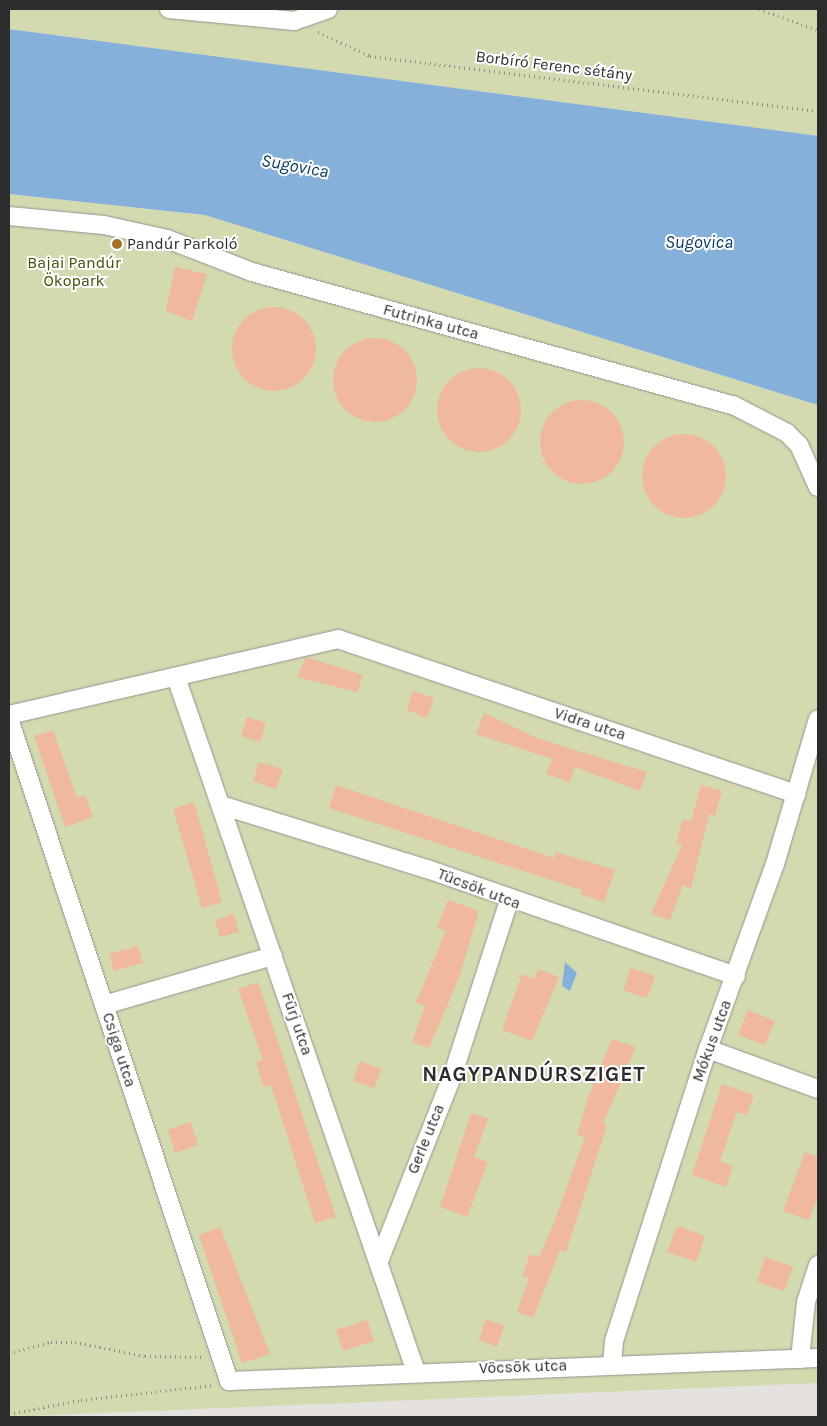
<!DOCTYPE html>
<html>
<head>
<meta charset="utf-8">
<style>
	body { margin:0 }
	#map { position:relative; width:827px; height:1426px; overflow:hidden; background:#e5e1df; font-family:Karla,sans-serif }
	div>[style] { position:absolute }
	.green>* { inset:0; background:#d3daaf }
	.water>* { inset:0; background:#85b0da }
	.building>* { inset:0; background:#f0b89c }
	.round { border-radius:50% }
	.path>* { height:3px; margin-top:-1.5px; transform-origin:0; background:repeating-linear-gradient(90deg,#8e8b8a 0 1px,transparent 0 5px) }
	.roads { filter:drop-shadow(0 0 1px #979392) drop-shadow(0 0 1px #979392) }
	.minor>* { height:18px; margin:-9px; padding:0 9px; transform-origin:9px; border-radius:9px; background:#fff }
	.dots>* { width:14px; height:14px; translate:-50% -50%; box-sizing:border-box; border:2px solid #fff; border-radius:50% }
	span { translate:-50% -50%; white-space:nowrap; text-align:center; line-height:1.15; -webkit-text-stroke:4px #fff; paint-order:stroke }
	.street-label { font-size:16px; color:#2d2b2b }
	.poi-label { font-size:16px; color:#2d2b2b }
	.left { translate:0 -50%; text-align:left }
	.park-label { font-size:16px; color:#464b06 }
	.water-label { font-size:18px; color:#05375e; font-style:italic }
	.district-label { font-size:21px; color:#2d2b2b; font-weight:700; letter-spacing:1px }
	.frame { position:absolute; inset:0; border:10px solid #2d2b2b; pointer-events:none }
</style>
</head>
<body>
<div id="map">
	<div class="green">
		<div style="clip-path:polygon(9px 9px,818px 9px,818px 136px,9px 29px)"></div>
		<div style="clip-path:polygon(9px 194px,205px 215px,818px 405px,818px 1383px,9px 1417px)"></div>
	</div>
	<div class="water">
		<div style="clip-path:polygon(9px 29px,818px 136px,818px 405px,205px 215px,9px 194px)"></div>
		<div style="clip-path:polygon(565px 962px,577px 973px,570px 991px,562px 986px)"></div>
	</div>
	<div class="building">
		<div style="clip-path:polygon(175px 267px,207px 274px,192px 321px,166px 311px)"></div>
		<div class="round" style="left:232px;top:307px;width:84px;height:84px"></div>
		<div class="round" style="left:333px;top:338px;width:84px;height:84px"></div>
		<div class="round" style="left:437px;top:368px;width:84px;height:84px"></div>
		<div class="round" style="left:540px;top:400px;width:84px;height:84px"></div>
		<div class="round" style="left:642px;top:434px;width:84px;height:84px"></div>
		<div style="clip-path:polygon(306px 657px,363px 675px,357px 692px,297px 677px)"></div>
		<div style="clip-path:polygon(413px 691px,434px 698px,427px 718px,407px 710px)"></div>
		<div style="clip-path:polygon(484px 713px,539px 739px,647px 772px,640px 791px,575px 767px,570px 782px,546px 774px,552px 759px,476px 734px)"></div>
		<div style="clip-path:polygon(247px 717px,266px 723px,260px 742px,241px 736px)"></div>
		<div style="clip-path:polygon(53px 730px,77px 798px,85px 795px,93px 817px,65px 827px,34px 736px)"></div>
		<div style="clip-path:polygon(259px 762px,283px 769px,276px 789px,253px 781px)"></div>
		<div style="clip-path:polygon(336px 785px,554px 858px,556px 852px,615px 870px,604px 902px,580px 894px,582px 890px,329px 808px)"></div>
		<div style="clip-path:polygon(701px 785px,722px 791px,715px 816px,709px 814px,691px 888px,683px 885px,670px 920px,651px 914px,682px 845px,676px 843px,683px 819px,691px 821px)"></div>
		<div style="clip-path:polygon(194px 802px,222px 902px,202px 908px,173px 809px)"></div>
		<div style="clip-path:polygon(448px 900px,479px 911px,459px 978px,429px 1048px,412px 1042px,425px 1006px,416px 1002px,446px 931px,437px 928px)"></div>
		<div style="clip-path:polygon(234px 914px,239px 932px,220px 937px,215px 920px)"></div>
		<div style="clip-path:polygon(138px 946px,143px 963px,114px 971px,109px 954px)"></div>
		<div style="clip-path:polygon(631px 968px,655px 976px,647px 998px,623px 990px)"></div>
		<div style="clip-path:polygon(538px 969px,559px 977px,532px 1041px,502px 1030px,522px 974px,535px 979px)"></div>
		<div style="clip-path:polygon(258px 982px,336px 1217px,315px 1223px,271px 1085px,264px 1087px,256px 1062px,263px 1060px,238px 989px)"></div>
		<div style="clip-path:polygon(748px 1010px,775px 1021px,765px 1045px,738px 1035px)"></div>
		<div style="clip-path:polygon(612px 1039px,636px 1047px,603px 1124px,607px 1125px,566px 1252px,560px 1250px,533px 1318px,517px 1312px,529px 1278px,522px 1276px,530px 1254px,539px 1257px,553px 1225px,585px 1137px,577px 1135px,589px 1095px)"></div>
		<div style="clip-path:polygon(360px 1061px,381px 1069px,374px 1088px,353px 1081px)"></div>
		<div style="clip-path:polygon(722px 1084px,754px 1095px,747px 1115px,737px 1112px,720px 1161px,733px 1166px,726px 1187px,692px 1175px)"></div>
		<div style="clip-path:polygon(471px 1113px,488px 1119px,474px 1157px,488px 1162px,467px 1217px,440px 1207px)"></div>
		<div style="clip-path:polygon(191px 1122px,198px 1145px,175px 1153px,168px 1130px)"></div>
		<div style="clip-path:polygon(805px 1152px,818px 1157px,818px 1195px,809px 1220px,783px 1211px)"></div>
		<div style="clip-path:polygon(677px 1226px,705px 1236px,696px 1262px,667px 1252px)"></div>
		<div style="clip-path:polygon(220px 1227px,270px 1354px,242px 1363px,199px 1235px)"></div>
		<div style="clip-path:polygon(765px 1257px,793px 1267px,784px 1291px,757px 1282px)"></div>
		<div style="clip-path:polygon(486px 1319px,504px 1326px,497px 1347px,479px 1340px)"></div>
		<div style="clip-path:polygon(367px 1320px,374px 1341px,343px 1351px,336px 1330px)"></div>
	</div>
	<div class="path">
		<div style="left:759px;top:9px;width:63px;rotate:19.6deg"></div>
		<div style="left:318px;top:32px;width:57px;rotate:24.8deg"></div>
		<div style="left:370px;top:56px;width:451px;rotate:7deg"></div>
		<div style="left:9px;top:1353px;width:43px;rotate:-14.7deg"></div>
		<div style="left:51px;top:1342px;width:24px"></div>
		<div style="left:75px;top:1342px;width:71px;rotate:11.3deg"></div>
		<div style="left:145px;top:1356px;width:58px;rotate:1deg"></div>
		<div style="left:9px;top:1414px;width:73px;rotate:-11deg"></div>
		<div style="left:81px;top:1400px;width:134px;rotate:-6.4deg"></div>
	</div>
	<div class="roads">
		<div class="minor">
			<div style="left:169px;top:9px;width:126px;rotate:5.5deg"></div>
			<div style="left:294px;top:21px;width:36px;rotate:-19deg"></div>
			<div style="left:9px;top:216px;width:95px;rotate:5.4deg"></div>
			<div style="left:104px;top:225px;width:65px;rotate:12.5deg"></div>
			<div style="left:167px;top:239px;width:91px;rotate:21.2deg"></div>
			<div style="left:252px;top:272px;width:499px;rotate:15.5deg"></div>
			<div style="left:733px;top:405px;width:61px;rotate:27.4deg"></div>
			<div style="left:787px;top:433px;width:17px;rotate:45deg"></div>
			<div style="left:799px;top:445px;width:46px;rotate:65.7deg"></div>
			<div style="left:176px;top:677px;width:735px;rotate:70.95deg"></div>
			<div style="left:9px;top:715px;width:338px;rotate:-13deg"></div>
			<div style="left:338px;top:639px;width:484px;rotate:18.7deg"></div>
			<div style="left:9px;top:719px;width:698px;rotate:71.62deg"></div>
			<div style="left:229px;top:1381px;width:589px;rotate:-2.24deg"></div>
			<div style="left:221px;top:805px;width:216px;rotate:17.3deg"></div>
			<div style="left:427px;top:869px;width:327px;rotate:19.1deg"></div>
			<div style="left:104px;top:1005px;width:176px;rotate:-16.2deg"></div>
			<div style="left:708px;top:1049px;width:117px;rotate:20deg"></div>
			<div style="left:379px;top:1261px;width:201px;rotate:-68.4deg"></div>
			<div style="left:453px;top:1074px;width:182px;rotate:-72.1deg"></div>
			<div style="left:800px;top:1359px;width:57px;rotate:-84deg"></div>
			<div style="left:806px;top:1302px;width:39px;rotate:-72deg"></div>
			<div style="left:612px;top:1364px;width:23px;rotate:-85deg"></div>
			<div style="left:614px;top:1341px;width:307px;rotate:-72.2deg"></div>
			<div style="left:708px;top:1049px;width:197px;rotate:-70.1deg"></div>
			<div style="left:775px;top:864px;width:151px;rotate:-73.5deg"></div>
		</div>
	</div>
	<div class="dots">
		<div style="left:117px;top:244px;background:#a47028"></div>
	</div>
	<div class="street-label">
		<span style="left:554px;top:66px;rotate:7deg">Borbíró Ferenc sétány</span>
		<span style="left:431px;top:322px;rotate:15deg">Futrinka utca</span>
		<span style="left:590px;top:724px;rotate:18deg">Vidra utca</span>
		<span style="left:479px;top:889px;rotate:21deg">Tücsök utca</span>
		<span style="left:297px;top:1024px;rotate:71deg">Fürj utca</span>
		<span style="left:712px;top:1041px;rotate:-70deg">Mókus utca</span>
		<span style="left:119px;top:1050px;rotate:72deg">Csiga utca</span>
		<span style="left:426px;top:1139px;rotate:-68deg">Gerle utca</span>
		<span style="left:523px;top:1367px;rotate:-2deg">Vöcsök utca</span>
	</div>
	<div class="poi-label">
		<span class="left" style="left:127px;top:244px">Pandúr Parkoló</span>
	</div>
	<div class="park-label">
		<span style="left:74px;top:272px">Bajai Pandúr<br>Ökopark</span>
	</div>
	<div class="water-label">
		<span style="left:295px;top:166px;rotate:10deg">Sugovica</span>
		<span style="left:699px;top:242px">Sugovica</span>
	</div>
	<div class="district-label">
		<span style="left:534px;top:1074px">NAGYPANDÚRSZIGET</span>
	</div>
	<div class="frame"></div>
</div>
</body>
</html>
